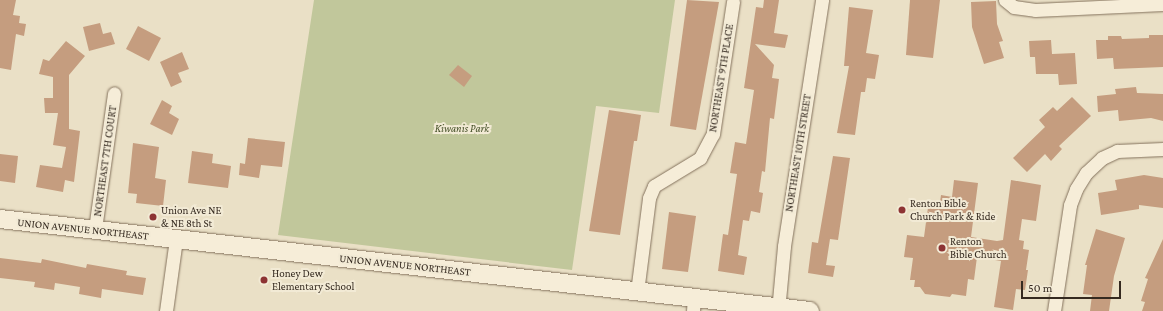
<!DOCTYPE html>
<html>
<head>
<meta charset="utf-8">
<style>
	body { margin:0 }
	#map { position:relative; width:1163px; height:311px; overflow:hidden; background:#eae0c6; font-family:"Crimson Pro",serif }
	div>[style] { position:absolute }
	.green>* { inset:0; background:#c1c79b }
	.building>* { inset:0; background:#c59d7f }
	.roads { filter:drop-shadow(0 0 1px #84725d) drop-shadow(0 0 1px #84725d) }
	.street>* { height:13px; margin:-6.5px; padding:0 6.5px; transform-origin:6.5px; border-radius:6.5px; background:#f6edd8 }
	.secondary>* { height:18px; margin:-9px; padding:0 9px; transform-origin:9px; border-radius:9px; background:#f6edd8 }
	.dots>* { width:11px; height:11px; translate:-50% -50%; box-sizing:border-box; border:2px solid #f2ead5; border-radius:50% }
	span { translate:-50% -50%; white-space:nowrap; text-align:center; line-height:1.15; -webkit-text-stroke:4px #f2ead5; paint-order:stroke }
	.street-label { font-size:11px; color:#352a20 }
	.park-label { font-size:11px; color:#455028; font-style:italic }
	.poi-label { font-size:11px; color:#352a20 }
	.left { translate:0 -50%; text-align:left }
	.scale { position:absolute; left:1021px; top:281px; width:100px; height:18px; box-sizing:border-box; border:2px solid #352a20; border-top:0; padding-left:5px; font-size:12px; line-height:14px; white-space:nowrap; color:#352a20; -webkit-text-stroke:3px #f2ead5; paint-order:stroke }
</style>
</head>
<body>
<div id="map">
	<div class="green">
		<div style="clip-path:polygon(314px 0,675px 0,659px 113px,596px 106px,572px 270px,278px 235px)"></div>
	</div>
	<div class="building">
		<div style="clip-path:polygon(0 0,16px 0,13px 15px,20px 16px,19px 23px,26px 24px,24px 36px,16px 34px,11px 70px,0 68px)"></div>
		<div style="clip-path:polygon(687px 0,719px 2px,696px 130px,670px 126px)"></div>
		<div style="clip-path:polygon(764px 0,779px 0,774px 33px,788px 35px,785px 48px,755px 44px,774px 65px,772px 78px,779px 79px,774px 119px,770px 118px,765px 172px,762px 171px,759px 192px,763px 193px,760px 213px,751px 211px,749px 221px,743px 220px,738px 255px,747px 257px,744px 275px,718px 271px,723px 234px,728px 235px,737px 174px,730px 173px,735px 142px,746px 144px,754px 90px,744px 88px,756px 7px,763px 8px)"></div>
		<div style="clip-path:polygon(910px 0,940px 0,933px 58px,906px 55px)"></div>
		<div style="clip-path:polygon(996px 1px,997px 24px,1003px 41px,999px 42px,1004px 58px,984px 64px,972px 27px,971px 2px)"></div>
		<div style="clip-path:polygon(849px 7px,873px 10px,866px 53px,879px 55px,875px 79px,867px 78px,865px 92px,861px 92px,855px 135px,837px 133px,849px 66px,844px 66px)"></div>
		<div style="clip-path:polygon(100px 23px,103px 34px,111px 32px,115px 44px,89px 51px,83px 27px)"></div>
		<div style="clip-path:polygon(138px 26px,161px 38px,149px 61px,126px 49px)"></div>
		<div style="clip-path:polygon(1149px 35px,1163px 35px,1163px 67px,1114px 69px,1113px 58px,1097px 59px,1096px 40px,1108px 40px,1108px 36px,1121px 36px,1122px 39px,1149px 38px)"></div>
		<div style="clip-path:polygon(1051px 40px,1052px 54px,1075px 53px,1077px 84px,1059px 85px,1058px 74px,1036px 74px,1035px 57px,1030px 57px,1029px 41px)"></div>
		<div style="clip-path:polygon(66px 41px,85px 56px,69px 75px,69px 129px,80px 131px,74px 182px,65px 180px,63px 192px,36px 187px,40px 165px,62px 168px,66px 147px,53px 145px,58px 113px,45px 113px,44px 98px,53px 98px,53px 77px,39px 74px,43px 59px,49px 61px)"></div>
		<div style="clip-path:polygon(182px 52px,189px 69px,178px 73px,182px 82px,171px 87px,160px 62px)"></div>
		<div style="clip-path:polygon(458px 65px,472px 76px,464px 87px,449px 75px)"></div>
		<div style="clip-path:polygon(1136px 87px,1137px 93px,1163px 94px,1163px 121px,1151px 118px,1119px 121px,1118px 110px,1098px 112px,1097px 96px,1116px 94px,1115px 89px)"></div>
		<div style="clip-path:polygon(1072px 97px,1091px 116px,1059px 146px,1062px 149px,1051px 161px,1045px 154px,1027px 172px,1013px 158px,1045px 127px,1039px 120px,1053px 107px,1057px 111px)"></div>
		<div style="clip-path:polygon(162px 100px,172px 106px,169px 113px,179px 119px,172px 135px,150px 124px)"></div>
		<div style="clip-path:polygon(609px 110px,641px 115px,637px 141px,634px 141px,620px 235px,589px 231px)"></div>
		<div style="clip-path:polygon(248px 138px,285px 142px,282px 167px,261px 165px,259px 178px,239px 175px,240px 163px,245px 164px)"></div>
		<div style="clip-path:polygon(133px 143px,159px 147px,155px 178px,166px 180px,163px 206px,136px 203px,137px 194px,128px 193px)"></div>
		<div style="clip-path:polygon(192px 151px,213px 154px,212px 163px,231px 166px,228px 188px,188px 183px)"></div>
		<div style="clip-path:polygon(0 154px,18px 156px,15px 183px,0 181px)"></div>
		<div style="clip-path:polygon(833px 156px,850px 158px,838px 240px,830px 239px,826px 265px,835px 266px,833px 277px,808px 273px,812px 242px,818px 243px)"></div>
		<div style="clip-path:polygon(1144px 175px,1163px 178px,1163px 208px,1139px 205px,1139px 209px,1101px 215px,1098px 193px,1117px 190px,1115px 180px)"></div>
		<div style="clip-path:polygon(954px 180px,978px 183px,971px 237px,997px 241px,1003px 240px,1011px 180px,1041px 185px,1036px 221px,1022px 219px,1019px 240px,1024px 241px,1023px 249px,1029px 250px,1026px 270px,1028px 270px,1025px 290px,1016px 289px,1013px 310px,994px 307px,1001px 261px,977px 257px,974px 280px,968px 279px,966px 296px,952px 294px,950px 297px,925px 294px,920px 287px,914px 287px,915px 280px,910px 280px,913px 258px,904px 257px,907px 235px,924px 237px,929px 200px,940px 202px,941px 195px,952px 197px)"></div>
		<div style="clip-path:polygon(669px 212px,696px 216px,688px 272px,662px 269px)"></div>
		<div style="clip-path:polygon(1096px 229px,1125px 238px,1114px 276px,1109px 311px,1090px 311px,1092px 295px,1083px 294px,1087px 265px,1085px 265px)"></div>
		<div style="clip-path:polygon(1163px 239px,1163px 311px,1142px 311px,1145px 302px,1141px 301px,1148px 279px,1145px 278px)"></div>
		<div style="clip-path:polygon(0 258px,41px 263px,42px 259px,86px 268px,87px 264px,127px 271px,126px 275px,146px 278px,143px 295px,102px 289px,101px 298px,79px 294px,80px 287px,55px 283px,54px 290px,34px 287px,35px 282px,0 278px)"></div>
	</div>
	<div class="roads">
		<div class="street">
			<div style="left:1005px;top:0;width:11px;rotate:38deg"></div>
			<div style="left:1014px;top:7px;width:21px;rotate:8deg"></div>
			<div style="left:1035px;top:10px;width:128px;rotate:-2.7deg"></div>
			<div style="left:95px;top:229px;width:137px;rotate:-82deg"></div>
			<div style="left:637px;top:292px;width:95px;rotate:-82.7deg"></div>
			<div style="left:649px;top:198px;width:13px;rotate:-67deg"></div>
			<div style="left:654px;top:186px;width:54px;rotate:-31.3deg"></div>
			<div style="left:700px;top:158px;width:27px;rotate:-62deg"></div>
			<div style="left:713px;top:134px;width:134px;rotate:-81.4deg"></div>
			<div style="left:166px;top:311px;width:73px;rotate:-82.1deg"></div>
			<div style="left:693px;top:311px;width:13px;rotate:-86deg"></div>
			<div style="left:778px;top:311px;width:65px;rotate:-84.7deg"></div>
			<div style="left:784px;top:246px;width:249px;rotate:-81.2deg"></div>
			<div style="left:1054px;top:311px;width:107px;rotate:-81.4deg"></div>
			<div style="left:1070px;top:205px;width:17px;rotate:-69deg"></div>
			<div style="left:1076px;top:189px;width:19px;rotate:-58deg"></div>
			<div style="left:1086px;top:173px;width:22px;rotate:-43deg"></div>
			<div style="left:1102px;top:158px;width:17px;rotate:-25deg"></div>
			<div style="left:1117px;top:151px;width:46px;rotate:-2.5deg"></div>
		</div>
		<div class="secondary">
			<div style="left:0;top:219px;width:815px;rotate:6.48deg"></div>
		</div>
	</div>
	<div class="dots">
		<div style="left:902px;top:210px;background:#8d3333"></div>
		<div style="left:153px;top:217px;background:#8d3333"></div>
		<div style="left:942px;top:248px;background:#8d3333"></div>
		<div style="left:264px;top:280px;background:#8d3333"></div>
	</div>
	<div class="street-label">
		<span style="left:721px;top:78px;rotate:-81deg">NORTHEAST 9TH PLACE</span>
		<span style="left:798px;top:153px;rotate:-81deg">NORTHEAST 10TH STREET</span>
		<span style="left:105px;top:161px;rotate:-82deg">NORTHEAST 7TH COURT</span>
		<span style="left:83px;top:229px;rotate:6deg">UNION AVENUE NORTHEAST</span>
		<span style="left:405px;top:265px;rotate:6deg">UNION AVENUE NORTHEAST</span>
	</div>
	<div class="park-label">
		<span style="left:462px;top:128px">Kiwanis Park</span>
	</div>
	<div class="poi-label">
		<span class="left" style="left:910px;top:210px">Renton Bible<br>Church Park &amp; Ride</span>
		<span class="left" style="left:161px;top:217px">Union Ave NE<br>&amp; NE 8th St</span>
		<span class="left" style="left:950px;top:248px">Renton<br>Bible Church</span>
		<span class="left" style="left:272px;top:280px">Honey Dew<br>Elementary School</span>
	</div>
	<div class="scale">50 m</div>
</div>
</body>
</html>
